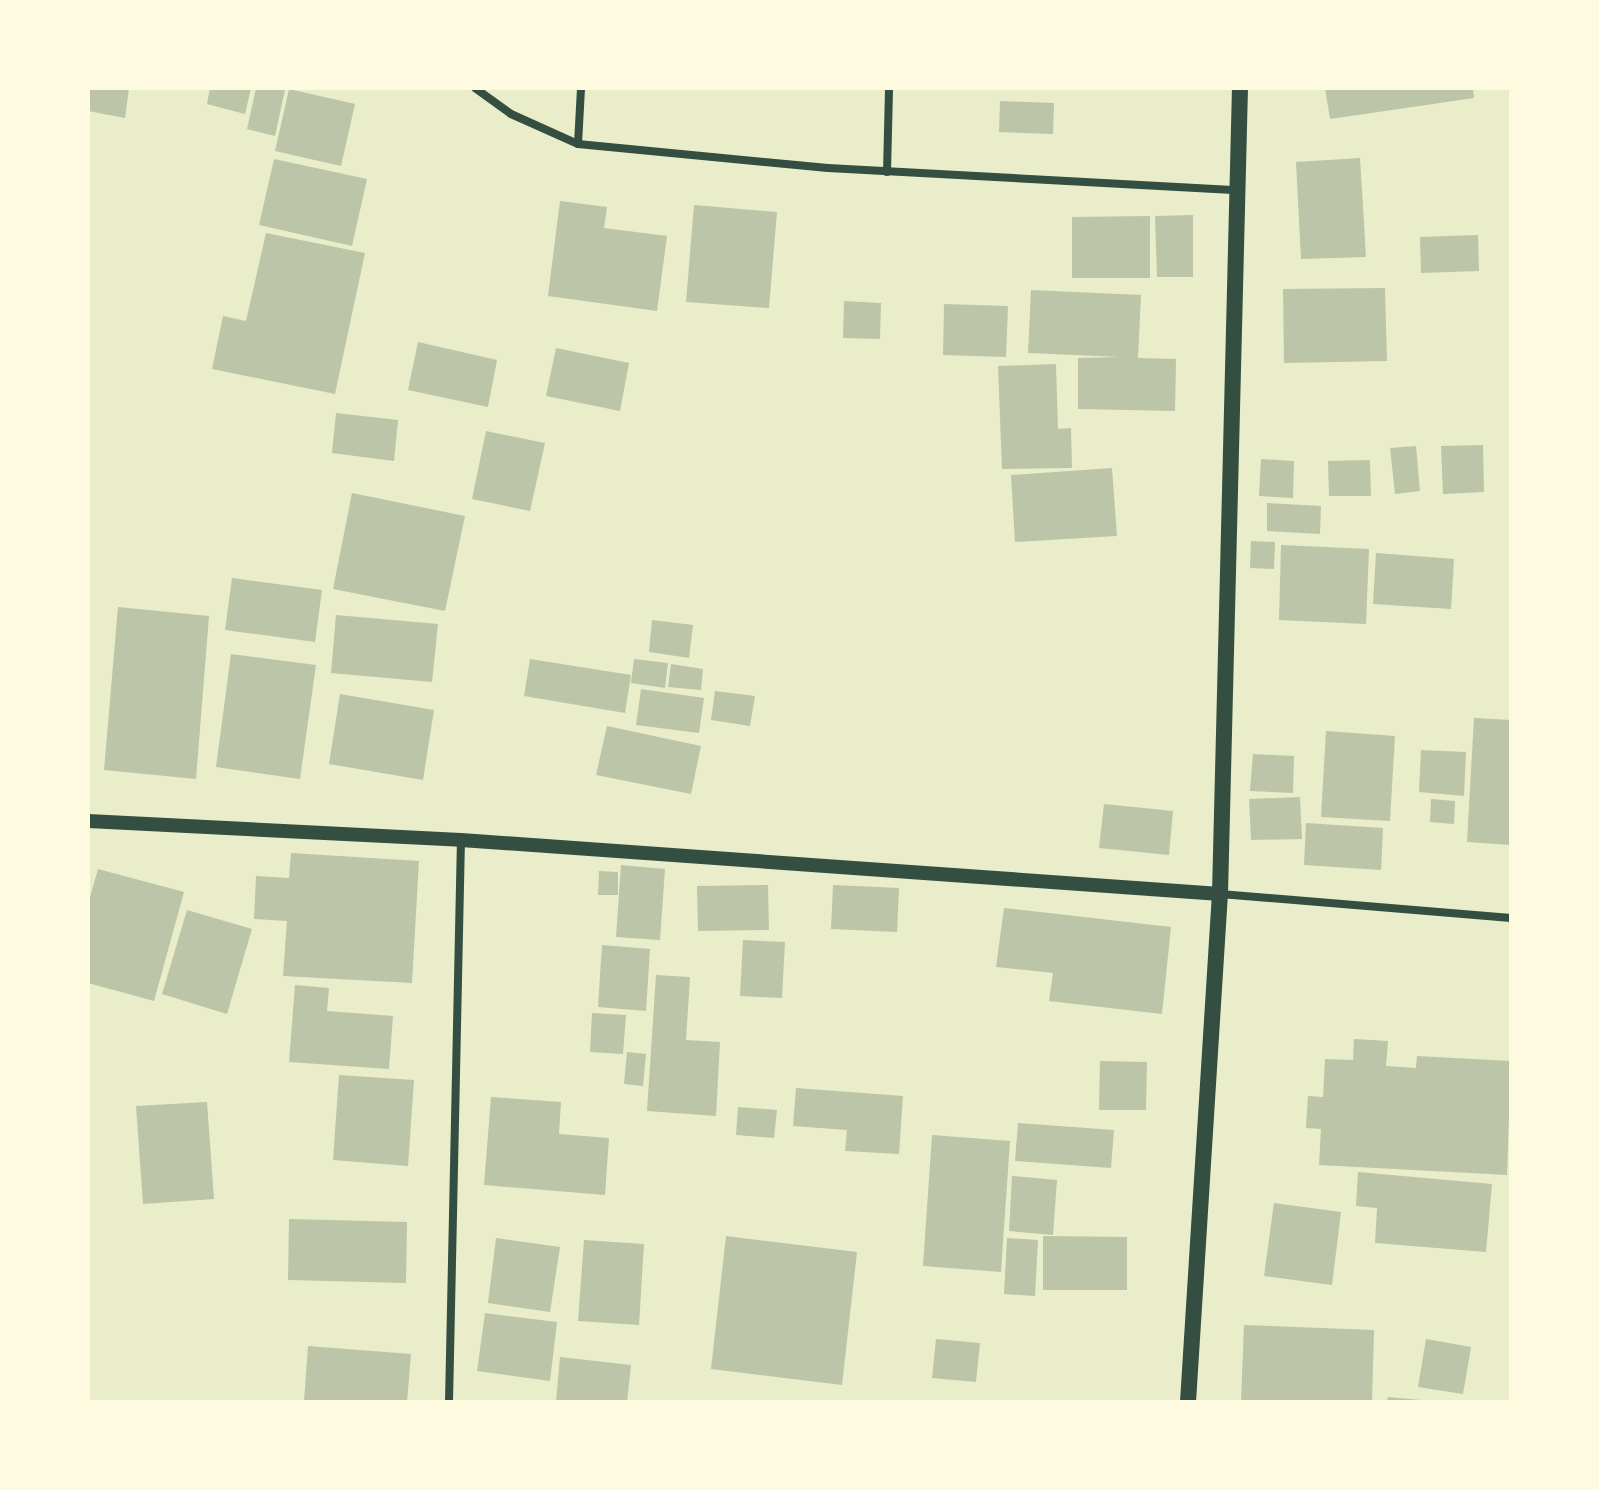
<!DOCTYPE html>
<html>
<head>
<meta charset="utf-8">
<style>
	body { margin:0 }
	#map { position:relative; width:1599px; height:1490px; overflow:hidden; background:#e9edc9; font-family:"Zilla Slab",serif }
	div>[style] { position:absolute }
	.building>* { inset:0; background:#bcc5a7 }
	.minor>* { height:8px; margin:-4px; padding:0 4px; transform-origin:4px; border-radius:4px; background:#344e41 }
	.tertiary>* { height:14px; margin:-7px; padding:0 7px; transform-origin:7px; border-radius:7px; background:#344e41 }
	.secondary>* { height:16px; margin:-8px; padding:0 8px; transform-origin:8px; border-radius:8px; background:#344e41 }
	span { translate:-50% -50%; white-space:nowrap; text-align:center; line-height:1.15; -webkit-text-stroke:8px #fefae0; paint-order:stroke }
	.frame { position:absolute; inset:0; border:90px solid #fefae0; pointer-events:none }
</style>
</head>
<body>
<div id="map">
	<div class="building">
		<div style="clip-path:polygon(88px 88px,129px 88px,125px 118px,88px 111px)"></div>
		<div style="clip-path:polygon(210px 88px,251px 88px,245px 114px,207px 104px)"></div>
		<div style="clip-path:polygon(256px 88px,285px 90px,275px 136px,247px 129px)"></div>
		<div style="clip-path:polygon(1325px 88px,1473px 88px,1474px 98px,1330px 119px)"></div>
		<div style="clip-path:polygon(289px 89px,355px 104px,341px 166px,275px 151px)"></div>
		<div style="clip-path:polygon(1000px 101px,1054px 103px,1053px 134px,999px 132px)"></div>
		<div style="clip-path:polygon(1360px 158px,1366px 257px,1301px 259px,1296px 162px)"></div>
		<div style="clip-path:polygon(274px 159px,367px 179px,352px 246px,259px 225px)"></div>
		<div style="clip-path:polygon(560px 201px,607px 207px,604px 228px,667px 236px,657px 311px,548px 296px)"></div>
		<div style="clip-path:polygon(694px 205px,777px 212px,769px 308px,686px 302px)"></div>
		<div style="clip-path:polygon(1193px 215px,1193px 277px,1157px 277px,1155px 216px)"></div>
		<div style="clip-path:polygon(1150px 216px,1150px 278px,1072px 278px,1072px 217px)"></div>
		<div style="clip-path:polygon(266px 233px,365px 253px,335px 394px,212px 369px,223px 316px,246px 321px)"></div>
		<div style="clip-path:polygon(1478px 235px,1479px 271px,1421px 273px,1420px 237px)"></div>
		<div style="clip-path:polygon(1385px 288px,1387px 361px,1284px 363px,1283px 289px)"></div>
		<div style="clip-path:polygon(1031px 290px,1141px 295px,1138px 358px,1176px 359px,1175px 411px,1078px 409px,1078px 358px,1120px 357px,1028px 353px)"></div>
		<div style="clip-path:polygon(844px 301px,881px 303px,880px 339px,843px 338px)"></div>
		<div style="clip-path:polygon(944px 304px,1008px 306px,1006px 357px,943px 355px)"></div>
		<div style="clip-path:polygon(418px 342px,497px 360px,488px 407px,408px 390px)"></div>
		<div style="clip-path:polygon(556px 348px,629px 363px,620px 411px,546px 396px)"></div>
		<div style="clip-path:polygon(1056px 364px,1058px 429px,1071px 428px,1072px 468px,1002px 469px,998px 366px)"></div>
		<div style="clip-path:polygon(336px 413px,398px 420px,394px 461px,332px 453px)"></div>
		<div style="clip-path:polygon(486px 431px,545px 443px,530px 511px,472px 499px)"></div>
		<div style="clip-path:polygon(1483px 445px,1484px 492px,1443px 494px,1441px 446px)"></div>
		<div style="clip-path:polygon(1416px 446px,1420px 491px,1395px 494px,1390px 448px)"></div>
		<div style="clip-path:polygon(1261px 459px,1294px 461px,1293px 498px,1259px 496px)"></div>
		<div style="clip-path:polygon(1370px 460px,1371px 496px,1329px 496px,1328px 461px)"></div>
		<div style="clip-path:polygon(1112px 468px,1117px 536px,1015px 542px,1011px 475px)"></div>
		<div style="clip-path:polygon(352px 493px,465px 516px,445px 611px,333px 589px)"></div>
		<div style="clip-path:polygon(1267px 503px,1321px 506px,1320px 534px,1267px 531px)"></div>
		<div style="clip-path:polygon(1251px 541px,1275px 542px,1274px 569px,1250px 568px)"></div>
		<div style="clip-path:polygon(1281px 545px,1369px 549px,1366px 624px,1279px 620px)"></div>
		<div style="clip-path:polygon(1376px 553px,1454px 559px,1451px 609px,1373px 604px)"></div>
		<div style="clip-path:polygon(232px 578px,322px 590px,315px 642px,225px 630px)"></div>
		<div style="clip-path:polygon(118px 607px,209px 616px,196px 779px,104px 770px)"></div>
		<div style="clip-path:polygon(336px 615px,438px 624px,432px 682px,331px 673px)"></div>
		<div style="clip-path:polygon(652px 620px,693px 625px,689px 658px,649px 652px)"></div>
		<div style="clip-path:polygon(231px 654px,316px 665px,300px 779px,216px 767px)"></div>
		<div style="clip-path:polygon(530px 659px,631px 675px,625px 713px,524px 696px)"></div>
		<div style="clip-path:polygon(634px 659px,668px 663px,665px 688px,631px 683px)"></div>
		<div style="clip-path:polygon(671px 664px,703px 669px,701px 690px,668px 687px)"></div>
		<div style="clip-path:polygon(641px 689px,704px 698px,699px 733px,636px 725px)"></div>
		<div style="clip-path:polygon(715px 691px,755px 696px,750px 726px,711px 720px)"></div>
		<div style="clip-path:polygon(340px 694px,434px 710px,423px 780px,329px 764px)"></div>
		<div style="clip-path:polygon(1474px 718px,1511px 720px,1511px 845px,1467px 842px)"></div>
		<div style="clip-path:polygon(607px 726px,701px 746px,691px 794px,596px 775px)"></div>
		<div style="clip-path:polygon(1326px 731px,1395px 736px,1390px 821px,1321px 817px)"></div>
		<div style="clip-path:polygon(1421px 750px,1466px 752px,1464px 796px,1419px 792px)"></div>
		<div style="clip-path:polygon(1253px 754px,1294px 756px,1293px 793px,1250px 791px)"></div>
		<div style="clip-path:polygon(1300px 797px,1302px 839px,1251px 840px,1249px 799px)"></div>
		<div style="clip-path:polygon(1431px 799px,1455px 801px,1454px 824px,1430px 822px)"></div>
		<div style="clip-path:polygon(1104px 804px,1173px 811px,1169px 855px,1099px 848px)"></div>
		<div style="clip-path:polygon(1306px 823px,1383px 828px,1381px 870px,1304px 865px)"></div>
		<div style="clip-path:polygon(291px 853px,419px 861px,412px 983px,283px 976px,287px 921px,254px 919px,256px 876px,289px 878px)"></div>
		<div style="clip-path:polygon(621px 865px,665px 869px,660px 940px,616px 937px)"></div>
		<div style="clip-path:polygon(98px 869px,184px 892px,154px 1001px,88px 983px,88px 904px)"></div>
		<div style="clip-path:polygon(599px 871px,618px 872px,618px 895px,598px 895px)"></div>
		<div style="clip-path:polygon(768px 885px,769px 930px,698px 931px,697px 886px)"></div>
		<div style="clip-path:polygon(833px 885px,899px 888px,897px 932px,831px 929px)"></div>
		<div style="clip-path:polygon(1004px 908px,1171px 927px,1162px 1014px,1049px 1001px,1053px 973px,996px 967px)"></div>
		<div style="clip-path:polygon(187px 910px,252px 929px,227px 1014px,162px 994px)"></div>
		<div style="clip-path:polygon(743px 940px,785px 942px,782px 998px,740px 996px)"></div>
		<div style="clip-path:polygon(602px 945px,650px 949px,646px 1011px,598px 1007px)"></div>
		<div style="clip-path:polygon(656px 975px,690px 977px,686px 1040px,720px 1042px,716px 1116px,647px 1111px)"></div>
		<div style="clip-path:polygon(295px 985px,329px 988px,327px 1011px,393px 1016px,389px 1069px,289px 1062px)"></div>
		<div style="clip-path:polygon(592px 1013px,626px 1015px,623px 1054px,590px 1052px)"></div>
		<div style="clip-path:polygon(1354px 1039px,1388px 1041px,1386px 1066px,1416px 1068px,1417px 1056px,1511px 1061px,1507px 1175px,1319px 1165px,1321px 1129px,1306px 1128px,1308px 1096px,1323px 1097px,1325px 1059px,1353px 1060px)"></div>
		<div style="clip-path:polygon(627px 1052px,646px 1054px,643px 1086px,624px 1084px)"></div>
		<div style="clip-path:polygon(1100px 1061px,1147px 1062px,1146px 1110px,1099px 1110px)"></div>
		<div style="clip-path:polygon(339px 1075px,414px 1080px,408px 1166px,333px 1160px)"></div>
		<div style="clip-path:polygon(796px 1088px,903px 1096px,899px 1154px,845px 1151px,847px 1130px,793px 1126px)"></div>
		<div style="clip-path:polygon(491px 1097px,561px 1102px,559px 1134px,609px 1138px,605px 1195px,484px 1185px)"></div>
		<div style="clip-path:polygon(207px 1102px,214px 1199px,143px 1204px,136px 1106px)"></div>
		<div style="clip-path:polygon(738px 1107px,777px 1110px,774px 1138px,736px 1135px)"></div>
		<div style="clip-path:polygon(1018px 1123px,1114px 1130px,1111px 1168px,1015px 1161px)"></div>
		<div style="clip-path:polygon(932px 1135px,1010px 1141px,1001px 1272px,923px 1266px)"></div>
		<div style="clip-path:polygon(1358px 1172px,1492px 1184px,1486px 1252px,1375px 1243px,1377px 1208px,1356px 1206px)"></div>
		<div style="clip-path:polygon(1012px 1176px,1057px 1180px,1053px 1235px,1009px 1231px)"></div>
		<div style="clip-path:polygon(1274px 1203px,1341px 1212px,1332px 1285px,1264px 1276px)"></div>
		<div style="clip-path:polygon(289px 1219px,407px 1222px,406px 1283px,288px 1280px)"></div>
		<div style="clip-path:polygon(726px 1236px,857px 1252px,842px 1385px,711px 1369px)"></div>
		<div style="clip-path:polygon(1043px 1236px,1127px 1237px,1127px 1290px,1043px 1290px)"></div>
		<div style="clip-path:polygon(496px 1238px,560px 1247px,550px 1312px,488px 1303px)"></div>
		<div style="clip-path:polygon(1007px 1238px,1038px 1240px,1035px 1296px,1004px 1294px)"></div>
		<div style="clip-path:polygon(584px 1240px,644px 1244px,639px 1325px,578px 1321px)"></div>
		<div style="clip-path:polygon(485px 1313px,557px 1322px,550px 1381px,477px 1371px)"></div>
		<div style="clip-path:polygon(1244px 1325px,1374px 1330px,1372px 1402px,1241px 1402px)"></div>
		<div style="clip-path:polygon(936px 1339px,980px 1343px,976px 1382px,932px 1378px)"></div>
		<div style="clip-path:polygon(1426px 1339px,1471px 1347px,1463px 1394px,1418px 1387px)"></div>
		<div style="clip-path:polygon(308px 1346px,411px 1354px,407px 1402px,304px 1402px)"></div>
		<div style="clip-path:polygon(560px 1357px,631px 1365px,627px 1402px,556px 1402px)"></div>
		<div style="clip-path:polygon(1388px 1397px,1421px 1400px,1421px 1402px,1387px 1402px)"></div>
	</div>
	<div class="minor">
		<div style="left:475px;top:88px;width:44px;rotate:35.8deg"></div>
		<div style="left:511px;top:114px;width:73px;rotate:24.1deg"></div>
		<div style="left:578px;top:144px;width:251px;rotate:5.5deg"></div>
		<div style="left:828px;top:168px;width:410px;rotate:3.1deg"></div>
		<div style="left:578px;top:144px;width:56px;rotate:-86.9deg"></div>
		<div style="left:887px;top:172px;width:84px;rotate:-88.6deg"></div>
		<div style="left:1220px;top:894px;width:292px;rotate:4.7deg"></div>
		<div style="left:449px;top:1402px;width:562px;rotate:-88.78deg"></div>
	</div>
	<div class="tertiary">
		<div style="left:88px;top:821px;width:373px;rotate:2.9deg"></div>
		<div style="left:461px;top:840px;width:761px;rotate:4.07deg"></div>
	</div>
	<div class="secondary">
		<div style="left:1188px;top:1402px;width:509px;rotate:-86.4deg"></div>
		<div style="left:1220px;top:894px;width:806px;rotate:-88.58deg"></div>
	</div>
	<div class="frame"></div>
</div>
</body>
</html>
